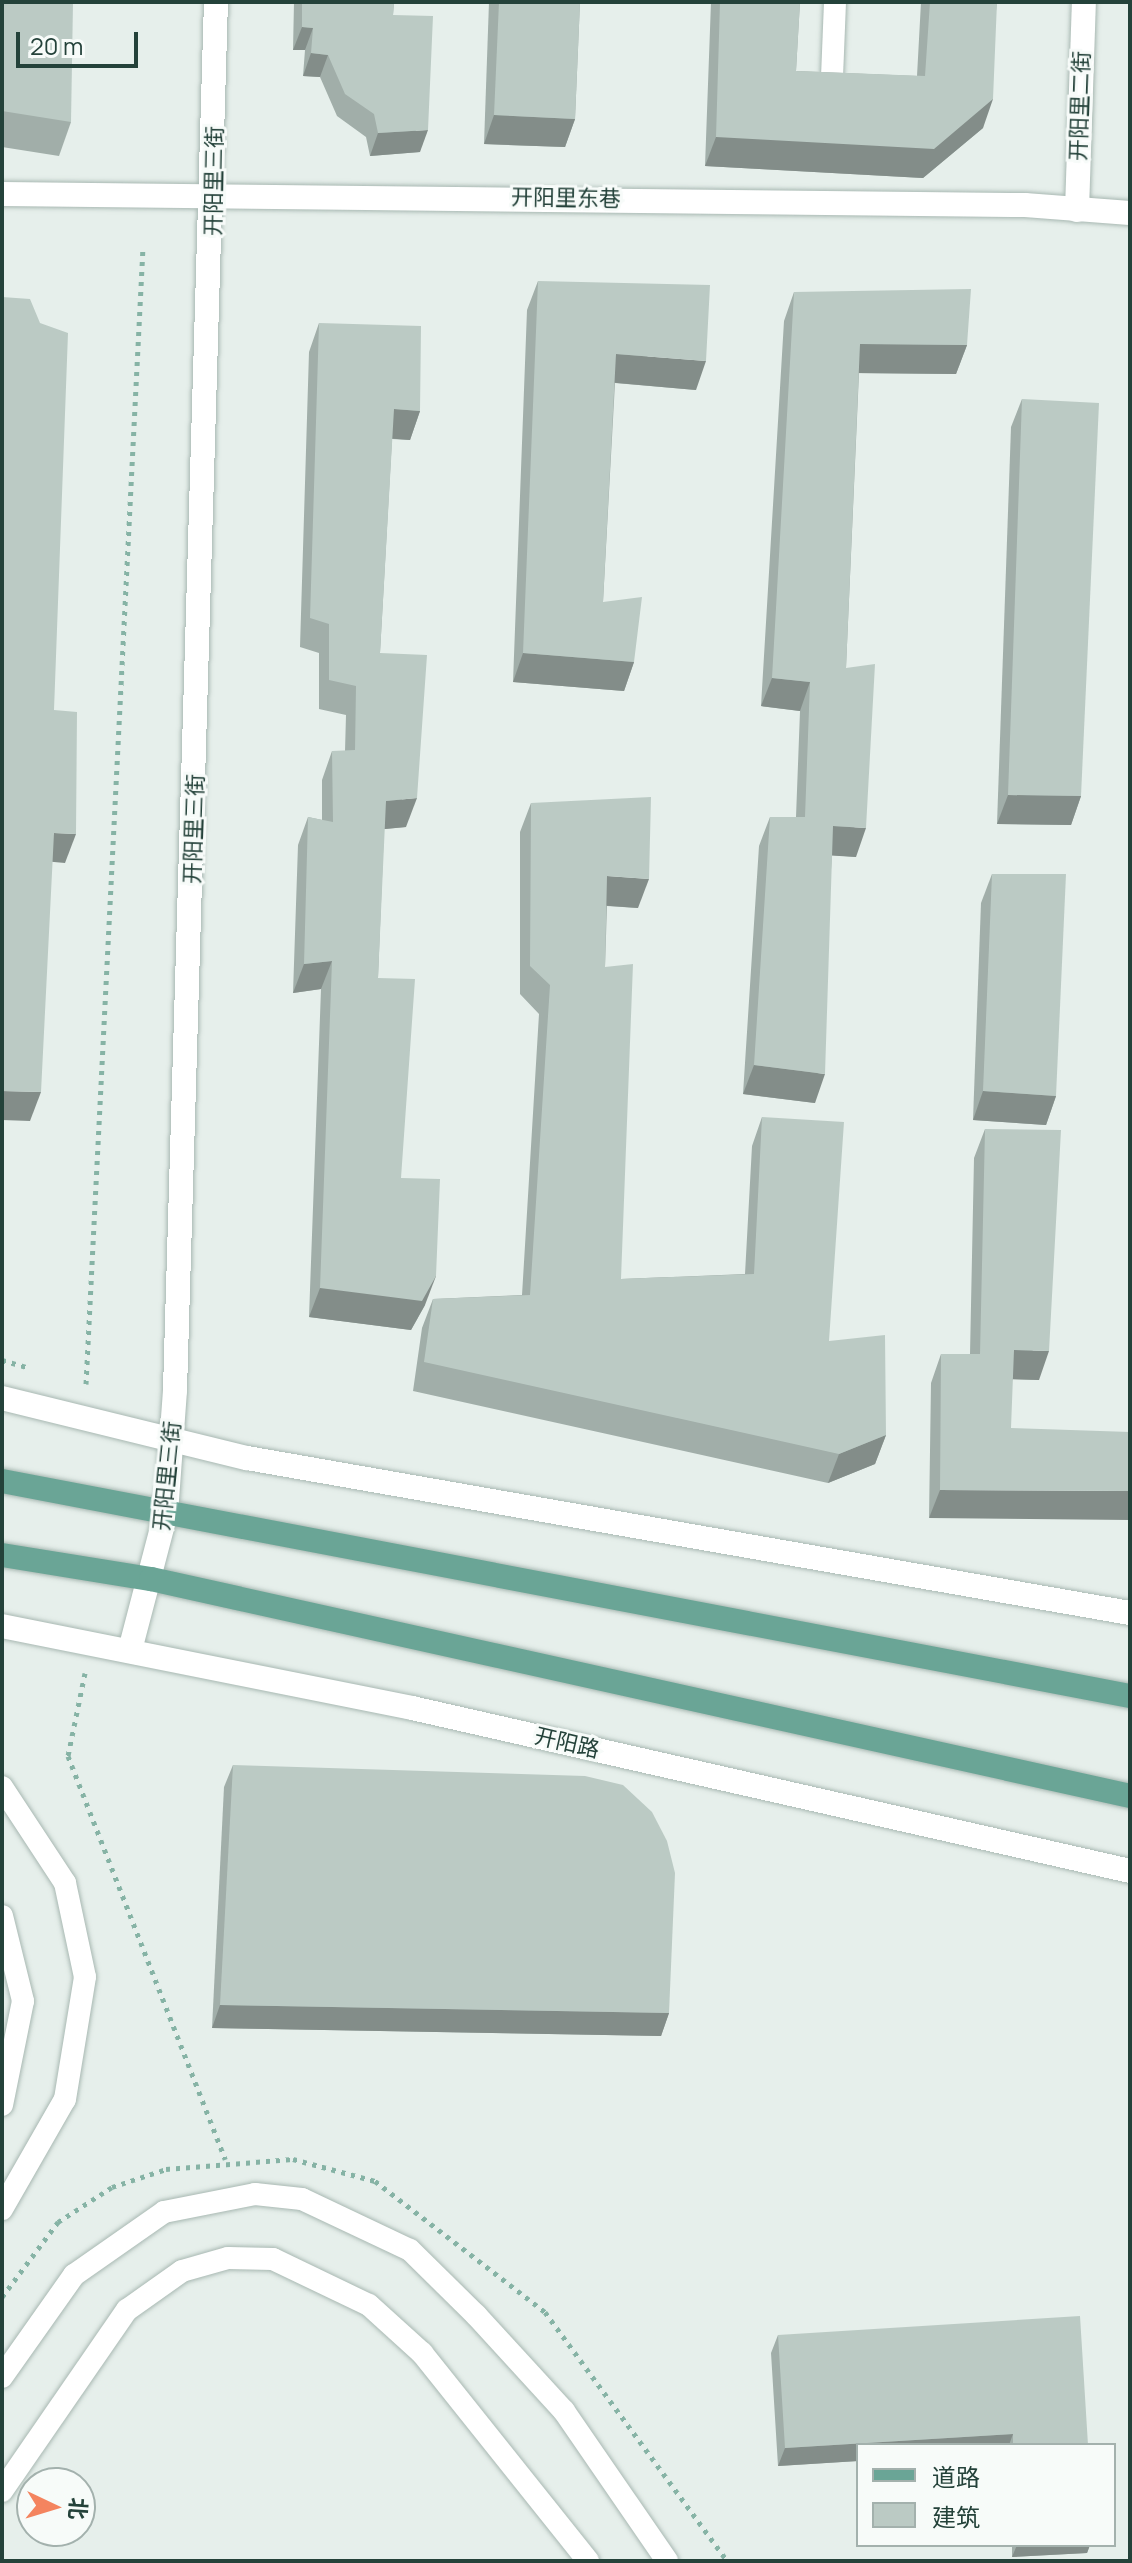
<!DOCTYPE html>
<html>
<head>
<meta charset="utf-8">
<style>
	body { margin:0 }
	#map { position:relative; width:1132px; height:2563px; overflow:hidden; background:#e6efeb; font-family:Manrope,"Noto Sans SC",sans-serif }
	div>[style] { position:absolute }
	.path>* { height:5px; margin-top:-2.5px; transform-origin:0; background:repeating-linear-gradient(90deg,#86b3a5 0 4px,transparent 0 10px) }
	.roads { filter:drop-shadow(0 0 2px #a8b8b2) drop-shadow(0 0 2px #a8b8b2) }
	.lane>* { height:22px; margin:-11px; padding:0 11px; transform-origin:11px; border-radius:11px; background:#fff }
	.street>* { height:24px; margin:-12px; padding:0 12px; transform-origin:12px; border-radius:12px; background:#fff }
	.secondary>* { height:24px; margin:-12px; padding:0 12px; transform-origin:12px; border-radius:12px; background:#fff }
	.primary>* { height:24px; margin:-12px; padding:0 12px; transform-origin:12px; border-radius:12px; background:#6aa596 }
	.wall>* { inset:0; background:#a1aea9 }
	.shaded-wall>* { inset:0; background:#838d89 }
	.building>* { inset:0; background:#bbcac4 }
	span { translate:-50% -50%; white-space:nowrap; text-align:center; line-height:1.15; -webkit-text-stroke:6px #f7fbf9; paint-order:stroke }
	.street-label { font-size:22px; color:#24423a }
	.frame { position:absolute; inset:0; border:4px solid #24423a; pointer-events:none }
	.legend { position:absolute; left:856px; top:2443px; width:260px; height:104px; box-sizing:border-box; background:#f7fbf9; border:2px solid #a3b1ad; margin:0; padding:10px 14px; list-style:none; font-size:24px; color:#24423a }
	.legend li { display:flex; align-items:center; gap:16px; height:40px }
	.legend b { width:40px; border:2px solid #a3b1ad }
	.north { position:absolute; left:16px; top:2467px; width:80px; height:80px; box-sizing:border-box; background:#f7fbf9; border:2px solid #a3b1ad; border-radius:50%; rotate:94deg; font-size:22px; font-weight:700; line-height:32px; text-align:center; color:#24423a }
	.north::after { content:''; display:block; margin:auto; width:28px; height:36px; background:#f4845f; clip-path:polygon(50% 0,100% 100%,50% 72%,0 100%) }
	.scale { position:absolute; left:16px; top:32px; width:122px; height:36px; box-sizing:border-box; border:4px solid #24423a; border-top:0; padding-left:10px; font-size:24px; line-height:28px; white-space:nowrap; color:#24423a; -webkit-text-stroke:6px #f7fbf9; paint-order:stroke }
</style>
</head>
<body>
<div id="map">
	<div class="path">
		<div style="left:2px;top:1360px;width:25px;rotate:16deg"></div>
		<div style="left:86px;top:1384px;width:1136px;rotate:-87.13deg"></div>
		<div style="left:85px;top:1673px;width:85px;rotate:101.6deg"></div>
		<div style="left:68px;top:1756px;width:433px;rotate:68.7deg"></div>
		<div style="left:2px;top:2297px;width:94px;rotate:-53.3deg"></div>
		<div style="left:58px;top:2222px;width:64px;rotate:-32.9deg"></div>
		<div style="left:112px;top:2187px;width:57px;rotate:-18.4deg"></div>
		<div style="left:166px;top:2169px;width:127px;rotate:-4.5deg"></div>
		<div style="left:293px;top:2159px;width:85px;rotate:15deg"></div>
		<div style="left:375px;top:2181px;width:215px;rotate:37.6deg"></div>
		<div style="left:545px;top:2312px;width:308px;rotate:53.8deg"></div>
	</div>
	<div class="roads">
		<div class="lane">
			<div style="left:832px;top:77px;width:75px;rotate:-87.7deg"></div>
			<div style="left:2px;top:1787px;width:115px;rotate:56.7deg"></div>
			<div style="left:65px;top:1883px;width:96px;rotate:78deg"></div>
			<div style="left:85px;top:1977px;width:124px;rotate:99.3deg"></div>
			<div style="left:65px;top:2099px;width:127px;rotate:119.8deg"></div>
			<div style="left:2px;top:1916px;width:88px;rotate:76.1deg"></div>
			<div style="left:23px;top:2001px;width:106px;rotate:101.4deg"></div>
			<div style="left:2px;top:2377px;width:125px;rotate:-54.8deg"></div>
			<div style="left:74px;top:2275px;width:110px;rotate:-35deg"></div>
			<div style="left:164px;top:2212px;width:93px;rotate:-11.2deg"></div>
			<div style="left:255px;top:2194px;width:47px;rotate:6.1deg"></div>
			<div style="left:302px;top:2199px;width:119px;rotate:25.3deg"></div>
			<div style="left:410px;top:2250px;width:93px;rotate:44.6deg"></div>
			<div style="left:476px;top:2315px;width:130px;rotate:47.5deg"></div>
			<div style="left:564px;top:2411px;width:182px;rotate:55.5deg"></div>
			<div style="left:2px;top:2491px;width:220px;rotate:-55.4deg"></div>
			<div style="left:127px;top:2310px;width:67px;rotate:-35.3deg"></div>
			<div style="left:182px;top:2271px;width:48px;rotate:-15.8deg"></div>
			<div style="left:228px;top:2258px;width:45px;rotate:1.3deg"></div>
			<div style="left:273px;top:2259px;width:106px;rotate:25.6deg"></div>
			<div style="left:369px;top:2305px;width:72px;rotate:42.2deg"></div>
			<div style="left:422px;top:2353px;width:266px;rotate:51.4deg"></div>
		</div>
		<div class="street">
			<div style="left:2px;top:194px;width:1023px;rotate:0.62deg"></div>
			<div style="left:1025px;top:205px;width:105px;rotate:4.4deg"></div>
			<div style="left:1077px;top:210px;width:208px;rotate:-88.1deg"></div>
			<div style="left:130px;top:1650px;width:142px;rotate:-75.3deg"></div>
			<div style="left:166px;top:1513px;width:123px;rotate:-85.8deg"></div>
			<div style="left:175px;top:1390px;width:1389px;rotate:-88.31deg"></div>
		</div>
		<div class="secondary">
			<div style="left:2px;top:1398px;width:252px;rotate:13.8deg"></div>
			<div style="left:247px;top:1458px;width:897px;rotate:9.96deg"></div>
			<div style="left:2px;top:1626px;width:418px;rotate:11.3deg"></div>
			<div style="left:412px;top:1708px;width:736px;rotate:12.79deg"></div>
		</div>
		<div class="primary">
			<div style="left:2px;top:1481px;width:1148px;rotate:10.79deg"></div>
			<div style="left:2px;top:1555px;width:151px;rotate:9.2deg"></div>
			<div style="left:151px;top:1579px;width:1003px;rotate:12.5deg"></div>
		</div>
	</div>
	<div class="wall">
		<div style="clip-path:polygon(2px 2px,71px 122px,59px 156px,2px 147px)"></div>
		<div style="clip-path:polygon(294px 2px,394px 2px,393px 15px,420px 152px,370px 156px,366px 137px,337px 116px,320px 77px,303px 76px,305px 50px,293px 50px)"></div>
		<div style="clip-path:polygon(489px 2px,580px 2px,575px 119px,565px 147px,484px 144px)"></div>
		<div style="clip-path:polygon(711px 2px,800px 2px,796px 71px,917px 76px,921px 2px,997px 2px,983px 128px,923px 178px,705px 166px)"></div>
		<div style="clip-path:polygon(538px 281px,696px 390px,615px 383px,603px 602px,634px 662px,624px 691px,513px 682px,527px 310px)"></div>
		<div style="clip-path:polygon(794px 292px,967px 345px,956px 374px,859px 373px,846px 668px,856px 857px,832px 855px,815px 1103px,743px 1094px,759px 846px,770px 817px,796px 817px,800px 711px,761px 706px,784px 321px)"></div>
		<div style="clip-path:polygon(319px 323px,420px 411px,410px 440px,392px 439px,380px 653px,406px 827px,384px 829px,378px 978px,401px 1178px,425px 1305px,411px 1330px,309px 1317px,321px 989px,293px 993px,298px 845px,308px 817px,322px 820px,322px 780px,332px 751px,345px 751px,346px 715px,319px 709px,319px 653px,300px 647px,309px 352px)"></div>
		<div style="clip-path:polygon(1022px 399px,1081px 796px,1071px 825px,997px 824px,1011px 427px)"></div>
		<div style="clip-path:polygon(531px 803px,638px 908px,607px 906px,605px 967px,621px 1279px,745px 1274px,752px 1146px,762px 1117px,829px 1341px,886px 1435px,875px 1464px,828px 1483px,413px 1391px,422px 1328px,433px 1299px,522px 1295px,539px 1014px,520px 994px,520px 832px)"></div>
		<div style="clip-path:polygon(992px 874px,1056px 1096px,1046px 1125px,973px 1120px,981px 903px)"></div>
		<div style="clip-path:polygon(985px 1129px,1039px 1380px,1013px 1379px,929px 1518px,931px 1383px,941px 1354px,970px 1354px,974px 1158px)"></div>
		<div style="clip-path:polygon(233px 1765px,669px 2013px,661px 2036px,212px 2028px,224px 1787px)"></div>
		<div style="clip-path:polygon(778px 2335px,1088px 2445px,858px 2445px,858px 2461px,778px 2466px,771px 2353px)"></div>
		<div style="clip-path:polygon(1012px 2545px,1090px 2545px,1087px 2553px,1012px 2557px)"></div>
	</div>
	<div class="shaded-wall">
		<div style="clip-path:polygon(302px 27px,313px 28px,305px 50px,293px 50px)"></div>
		<div style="clip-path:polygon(311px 53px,328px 55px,320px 77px,303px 76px)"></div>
		<div style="clip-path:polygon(993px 99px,983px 128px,923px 178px,705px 166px,716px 137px)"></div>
		<div style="clip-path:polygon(494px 115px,575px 119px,565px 147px,484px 144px)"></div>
		<div style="clip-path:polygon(428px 130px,420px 152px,370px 156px,378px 133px)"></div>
		<div style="clip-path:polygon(860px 344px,967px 345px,956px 374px,850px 373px)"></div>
		<div style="clip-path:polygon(616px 354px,706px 361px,696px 390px,606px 382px)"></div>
		<div style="clip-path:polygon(394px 409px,420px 411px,410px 440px,384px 438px)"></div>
		<div style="clip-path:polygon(523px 653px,634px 662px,624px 691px,513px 682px)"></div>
		<div style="clip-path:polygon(772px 678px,810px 682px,800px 711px,761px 706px)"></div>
		<div style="clip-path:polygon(1008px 795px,1081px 796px,1071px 825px,997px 824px)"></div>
		<div style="clip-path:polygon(417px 798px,406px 827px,375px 830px,386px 801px)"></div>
		<div style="clip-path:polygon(833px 826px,866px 828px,856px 857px,823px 855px)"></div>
		<div style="clip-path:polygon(54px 833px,76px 834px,65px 863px,43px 861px)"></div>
		<div style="clip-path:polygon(607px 876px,649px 879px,638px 908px,597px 905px)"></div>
		<div style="clip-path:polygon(332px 961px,321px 989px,293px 993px,304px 964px)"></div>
		<div style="clip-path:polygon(754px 1065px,825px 1074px,815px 1103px,743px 1094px)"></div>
		<div style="clip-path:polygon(2px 1091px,41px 1092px,30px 1121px,2px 1120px)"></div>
		<div style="clip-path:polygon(983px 1091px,1056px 1096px,1046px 1125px,973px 1120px)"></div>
		<div style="clip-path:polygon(436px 1276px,425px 1305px,411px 1330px,309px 1317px,320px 1288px)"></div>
		<div style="clip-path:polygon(1014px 1350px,1049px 1351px,1039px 1380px,1003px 1379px)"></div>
		<div style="clip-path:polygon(886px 1435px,875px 1464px,828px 1483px,839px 1454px)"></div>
		<div style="clip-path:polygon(940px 1490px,1130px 1491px,1130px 1520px,929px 1518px)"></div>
		<div style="clip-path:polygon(220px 2005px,669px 2013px,661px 2036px,212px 2028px)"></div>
		<div style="clip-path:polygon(1013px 2434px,1009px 2445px,858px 2445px,858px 2461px,778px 2466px,785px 2448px)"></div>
		<div style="clip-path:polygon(1017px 2545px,1090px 2545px,1087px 2553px,1012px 2557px)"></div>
	</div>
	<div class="building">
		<div style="clip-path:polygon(2px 2px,73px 2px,71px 122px,2px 111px)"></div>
		<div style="clip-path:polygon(302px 2px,394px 2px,393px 15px,433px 16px,428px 130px,378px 133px,374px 114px,345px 94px,328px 55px,311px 53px,313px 28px,302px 27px)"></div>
		<div style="clip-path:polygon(499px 2px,580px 2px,575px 119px,494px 115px)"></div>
		<div style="clip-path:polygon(720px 2px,800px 2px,796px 71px,925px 76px,930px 2px,997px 2px,993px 99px,934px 149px,716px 137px)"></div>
		<div style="clip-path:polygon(538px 281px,710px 285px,706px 361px,616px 354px,603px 602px,642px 597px,634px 662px,523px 653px)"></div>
		<div style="clip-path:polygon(971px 289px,967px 345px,860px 344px,846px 668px,875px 664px,866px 828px,833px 826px,825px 1074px,754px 1065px,770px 817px,805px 817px,810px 682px,772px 678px,794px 292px)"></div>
		<div style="clip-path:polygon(2px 297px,30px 299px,40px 323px,68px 333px,54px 710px,77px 712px,76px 834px,54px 833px,41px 1092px,2px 1091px)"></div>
		<div style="clip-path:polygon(319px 323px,421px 326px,420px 411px,394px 409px,380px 653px,427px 655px,417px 798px,386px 801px,378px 978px,415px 979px,401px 1178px,440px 1179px,436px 1276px,422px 1301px,320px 1288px,332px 961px,304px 964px,308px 817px,333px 822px,332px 751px,355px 750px,356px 686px,329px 680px,329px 624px,310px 618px)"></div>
		<div style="clip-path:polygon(1022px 399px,1099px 403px,1081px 796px,1008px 795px)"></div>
		<div style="clip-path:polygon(651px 797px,649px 879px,607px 876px,605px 967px,633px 964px,621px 1279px,754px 1274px,762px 1117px,844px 1122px,829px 1341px,885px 1335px,886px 1435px,839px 1454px,424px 1362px,433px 1299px,530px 1295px,550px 985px,530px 966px,531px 803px)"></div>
		<div style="clip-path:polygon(992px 874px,1066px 874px,1056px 1096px,983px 1091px)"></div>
		<div style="clip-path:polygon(985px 1129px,1061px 1130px,1049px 1351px,1014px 1350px,1011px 1428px,1130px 1432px,1130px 1491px,940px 1490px,941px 1354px,980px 1354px)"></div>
		<div style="clip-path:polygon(233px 1765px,585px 1776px,623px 1785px,652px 1812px,667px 1841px,675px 1873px,669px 2013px,220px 2005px)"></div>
		<div style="clip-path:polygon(1080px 2316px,1088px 2445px,1013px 2445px,1013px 2434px,785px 2448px,778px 2335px)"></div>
	</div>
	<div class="street-label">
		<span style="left:1080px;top:106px;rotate:-88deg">开阳里二街</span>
		<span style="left:214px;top:181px;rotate:-89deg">开阳里三街</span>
		<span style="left:566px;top:198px;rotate:1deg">开阳里东巷</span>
		<span style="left:194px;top:829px;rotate:-88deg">开阳里三街</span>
		<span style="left:167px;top:1476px;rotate:-84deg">开阳里三街</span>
		<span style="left:567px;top:1743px;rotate:13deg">开阳路</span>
	</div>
	<div class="frame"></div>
	<ul class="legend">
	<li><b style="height:10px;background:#6aa596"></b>道路</li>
	<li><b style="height:22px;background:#bbcac4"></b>建筑</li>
	</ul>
	<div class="north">北</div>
	<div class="scale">20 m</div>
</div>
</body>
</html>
